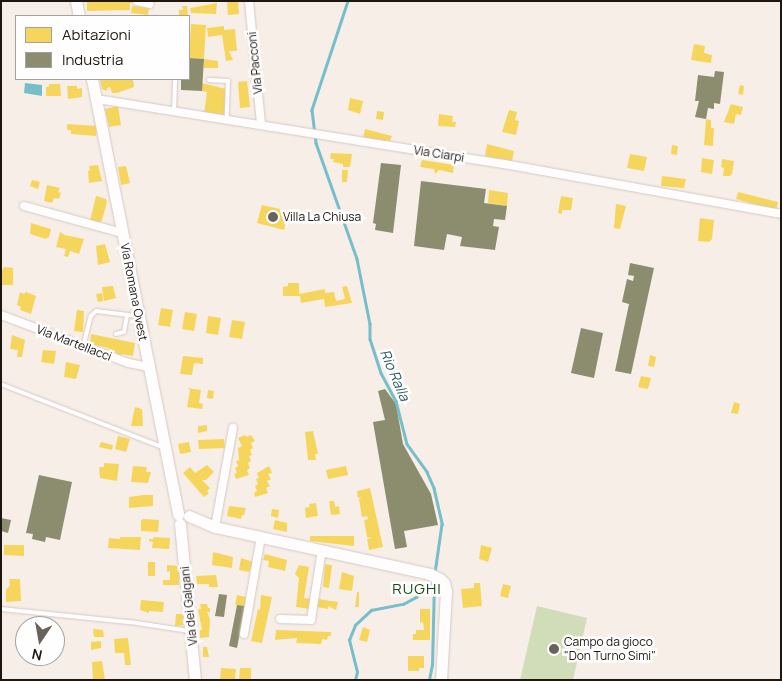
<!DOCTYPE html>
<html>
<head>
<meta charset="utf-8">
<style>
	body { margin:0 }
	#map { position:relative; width:782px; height:681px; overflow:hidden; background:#f8eee8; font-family:Manrope,sans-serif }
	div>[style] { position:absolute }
	.green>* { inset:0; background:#d0ddb8 }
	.water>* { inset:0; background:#75beca }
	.homes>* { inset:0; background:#f6d55c }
	.industry>* { inset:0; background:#8c8c6e }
	.stream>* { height:2.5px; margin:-1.25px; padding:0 1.25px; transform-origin:1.25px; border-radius:1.25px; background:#75beca }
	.roads { filter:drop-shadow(0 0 1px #d2cac5) drop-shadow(0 0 1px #d2cac5) }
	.lane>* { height:4px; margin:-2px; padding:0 2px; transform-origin:2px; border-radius:2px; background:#fefcfc }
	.street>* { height:8px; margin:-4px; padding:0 4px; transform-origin:4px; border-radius:4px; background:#fefcfc }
	.secondary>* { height:11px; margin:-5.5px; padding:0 5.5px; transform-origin:5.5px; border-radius:5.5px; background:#fefcfc }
	.dots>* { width:14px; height:14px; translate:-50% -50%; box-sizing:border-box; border:2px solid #fefefe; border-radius:50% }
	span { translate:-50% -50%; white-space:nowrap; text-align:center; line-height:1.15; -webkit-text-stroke:5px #fefefe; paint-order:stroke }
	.street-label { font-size:12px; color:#1d1611 }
	.poi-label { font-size:12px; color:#1d1611 }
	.left { translate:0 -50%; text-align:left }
	.water-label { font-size:14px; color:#2c5963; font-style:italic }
	.quarter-label { font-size:15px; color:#134812; letter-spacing:1px }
	.frame { position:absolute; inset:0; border:2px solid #1d1611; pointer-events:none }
	.legend { position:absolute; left:15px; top:15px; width:175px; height:65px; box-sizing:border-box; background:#fefefe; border:1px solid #a4a19f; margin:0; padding:6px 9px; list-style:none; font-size:15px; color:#1d1611 }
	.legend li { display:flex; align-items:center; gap:10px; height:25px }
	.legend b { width:25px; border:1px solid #a4a19f }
	.north { position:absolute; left:15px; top:616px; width:50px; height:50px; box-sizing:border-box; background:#fefefe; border:1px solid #a4a19f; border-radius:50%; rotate:192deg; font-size:14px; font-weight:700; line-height:20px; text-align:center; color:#1d1611 }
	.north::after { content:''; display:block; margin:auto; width:18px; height:22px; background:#6a625c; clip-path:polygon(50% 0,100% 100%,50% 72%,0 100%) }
</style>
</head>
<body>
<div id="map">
	<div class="green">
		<div style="clip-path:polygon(537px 606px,587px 618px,573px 680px,520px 680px)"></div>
	</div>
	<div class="water">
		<div style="clip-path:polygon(25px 83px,42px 85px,42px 96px,24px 93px)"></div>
	</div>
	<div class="homes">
		<div style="clip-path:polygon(87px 1px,135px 1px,135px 3px,130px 3px,130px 10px,87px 11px)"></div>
		<div style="clip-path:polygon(227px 1px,238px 1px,239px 14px,228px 15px)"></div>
		<div style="clip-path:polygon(217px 3px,216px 14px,191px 13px,190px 8px)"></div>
		<div style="clip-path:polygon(132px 6px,149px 8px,148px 15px,131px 13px)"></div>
		<div style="clip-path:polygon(182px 6px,187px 6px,188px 16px,179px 16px,179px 10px,183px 10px)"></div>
		<div style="clip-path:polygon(191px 24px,206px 25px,204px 59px,218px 61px,218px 68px,204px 68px,204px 59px,189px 58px)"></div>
		<div style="clip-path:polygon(224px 26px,224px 30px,235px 29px,237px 51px,229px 51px,233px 60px,226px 61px,222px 35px,208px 37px,207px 28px)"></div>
		<div style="clip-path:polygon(694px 44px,705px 46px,704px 53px,712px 55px,711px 63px,691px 60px)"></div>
		<div style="clip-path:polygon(133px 79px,134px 87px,117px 93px,112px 93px,110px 87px,107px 88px,107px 91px,102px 89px,100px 80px)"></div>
		<div style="clip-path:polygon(247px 81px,250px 107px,240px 108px,238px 82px)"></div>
		<div style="clip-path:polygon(202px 83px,226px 89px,225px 95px,228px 95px,228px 98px,225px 98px,224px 116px,204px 113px,207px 92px,202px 91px)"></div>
		<div style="clip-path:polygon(49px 84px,60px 84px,61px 96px,46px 96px,46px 87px,49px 87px)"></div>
		<div style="clip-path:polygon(740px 85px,744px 86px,743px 95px,738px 94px)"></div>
		<div style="clip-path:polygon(67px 86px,77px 86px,77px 89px,82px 88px,82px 97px,68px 99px)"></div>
		<div style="clip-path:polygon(350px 98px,363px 101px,360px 114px,348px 110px)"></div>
		<div style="clip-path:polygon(731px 104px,743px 107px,741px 115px,736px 114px,734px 124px,724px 122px)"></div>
		<div style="clip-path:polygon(118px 106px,121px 125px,109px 127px,105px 109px)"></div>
		<div style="clip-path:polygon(509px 110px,517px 112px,515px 120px,519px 121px,516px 135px,502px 132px)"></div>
		<div style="clip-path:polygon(377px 111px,384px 112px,383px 120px,376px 119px)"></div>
		<div style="clip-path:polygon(439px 114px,453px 116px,452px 122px,456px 122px,455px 127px,438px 126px)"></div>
		<div style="clip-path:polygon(706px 119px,711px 120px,711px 128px,714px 128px,713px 146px,704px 145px)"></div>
		<div style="clip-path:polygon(67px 124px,97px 126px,96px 136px,71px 134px,71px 130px,67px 130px)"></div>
		<div style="clip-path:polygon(365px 129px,392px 136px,390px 141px,386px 140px,386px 143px,363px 138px)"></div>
		<div style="clip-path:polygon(487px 144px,514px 151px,512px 161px,485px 156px)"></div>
		<div style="clip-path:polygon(672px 145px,678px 146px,677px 155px,671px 154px)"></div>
		<div style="clip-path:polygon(331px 153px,352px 154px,350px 167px,343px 167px,343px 164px,333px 162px,334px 159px,330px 159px)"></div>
		<div style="clip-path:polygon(630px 154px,647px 157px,644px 171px,627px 168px)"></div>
		<div style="clip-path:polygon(702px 158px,714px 160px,712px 174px,701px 172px)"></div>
		<div style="clip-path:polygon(722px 159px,734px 161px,732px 174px,730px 176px,723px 176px,724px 168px,721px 167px)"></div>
		<div style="clip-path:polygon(422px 160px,454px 165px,453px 173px,439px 170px,435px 174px,434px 169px,420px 167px)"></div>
		<div style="clip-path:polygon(98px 165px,102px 181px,89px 183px,88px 171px,90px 170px,89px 166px)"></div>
		<div style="clip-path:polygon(126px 166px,130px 183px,121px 185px,118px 167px)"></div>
		<div style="clip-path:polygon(342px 170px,348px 170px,347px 182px,342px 182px)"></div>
		<div style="clip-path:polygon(662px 176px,686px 179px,684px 188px,661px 186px)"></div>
		<div style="clip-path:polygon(32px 180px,40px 182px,38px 189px,30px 186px)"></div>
		<div style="clip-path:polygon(47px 185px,60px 188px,58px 192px,61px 193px,59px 199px,54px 198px,52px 203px,44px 201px)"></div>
		<div style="clip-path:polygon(489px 190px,508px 193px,507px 206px,488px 203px)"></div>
		<div style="clip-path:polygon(738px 192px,778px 202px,776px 210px,736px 199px)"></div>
		<div style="clip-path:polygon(96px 196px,106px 199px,107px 202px,102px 220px,99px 223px,90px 221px)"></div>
		<div style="clip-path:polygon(561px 196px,573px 198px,571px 210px,562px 210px,562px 214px,558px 213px)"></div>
		<div style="clip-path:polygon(616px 204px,626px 206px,620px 229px,614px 228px)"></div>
		<div style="clip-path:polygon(262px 205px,289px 211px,284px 230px,257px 223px)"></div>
		<div style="clip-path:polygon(700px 218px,714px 220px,712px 239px,709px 242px,698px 241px)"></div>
		<div style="clip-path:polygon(31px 223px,51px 229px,49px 237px,46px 239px,30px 234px)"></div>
		<div style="clip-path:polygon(60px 232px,65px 235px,84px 239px,79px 254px,70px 251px,68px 257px,64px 256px,66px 249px,56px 247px)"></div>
		<div style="clip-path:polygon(105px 244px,110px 262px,98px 265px,96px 246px)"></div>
		<div style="clip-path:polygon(4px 267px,13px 268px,13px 285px,1px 285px,1px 272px)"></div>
		<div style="clip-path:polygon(288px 283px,299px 283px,299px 294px,325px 289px,325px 293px,334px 292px,336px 301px,345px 299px,342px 287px,347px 286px,352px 303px,325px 307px,324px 299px,301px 303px,300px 296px,283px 296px,283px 287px,288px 286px)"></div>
		<div style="clip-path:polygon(113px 286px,116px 298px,104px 301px,102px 287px)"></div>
		<div style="clip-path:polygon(20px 292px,24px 294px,26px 292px,36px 296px,31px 314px,20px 310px,21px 307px,17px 305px)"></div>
		<div style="clip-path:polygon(102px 293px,103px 301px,98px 302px,96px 294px)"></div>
		<div style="clip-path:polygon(161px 308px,173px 310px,170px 327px,158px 325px)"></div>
		<div style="clip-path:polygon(77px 310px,84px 311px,83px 332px,74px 331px)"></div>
		<div style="clip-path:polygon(185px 312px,197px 314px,194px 331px,182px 329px)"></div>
		<div style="clip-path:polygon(208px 316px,221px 318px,218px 335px,206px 333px)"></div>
		<div style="clip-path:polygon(232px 320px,245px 322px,242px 339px,229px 337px)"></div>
		<div style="clip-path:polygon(91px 334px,135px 343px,133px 356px,121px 354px,121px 357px,116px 356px,117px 353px,108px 352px,109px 348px,90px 344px)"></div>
		<div style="clip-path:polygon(12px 335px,25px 340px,22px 357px,17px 357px,18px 350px,10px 349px)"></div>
		<div style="clip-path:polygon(43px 350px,56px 351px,54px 364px,41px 362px)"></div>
		<div style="clip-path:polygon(650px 355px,656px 357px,654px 367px,648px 366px)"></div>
		<div style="clip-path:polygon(183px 356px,203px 358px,203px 364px,194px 363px,192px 375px,180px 374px)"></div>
		<div style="clip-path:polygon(66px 362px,80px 365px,76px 379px,64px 377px)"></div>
		<div style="clip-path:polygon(641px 376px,651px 378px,648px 389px,638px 387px)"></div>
		<div style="clip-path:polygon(187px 388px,201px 390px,199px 403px,203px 404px,202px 409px,187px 407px,190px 390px)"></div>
		<div style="clip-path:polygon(208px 390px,214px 391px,213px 399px,207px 398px)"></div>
		<div style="clip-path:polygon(734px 402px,740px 404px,738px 414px,731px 413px)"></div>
		<div style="clip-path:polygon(135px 407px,142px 409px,143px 426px,131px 426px)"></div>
		<div style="clip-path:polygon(207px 425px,207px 431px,198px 433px,198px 426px)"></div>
		<div style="clip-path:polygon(313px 431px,318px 454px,315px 454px,316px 460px,308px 460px,305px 432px)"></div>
		<div style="clip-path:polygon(245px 435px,246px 437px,251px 435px,255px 441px,251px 443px,253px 448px,250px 450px,252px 455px,249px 456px,251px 461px,248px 463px,250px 468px,247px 470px,249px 475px,236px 479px,234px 474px,237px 473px,235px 468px,238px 466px,236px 461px,239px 460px,238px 448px,242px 446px,238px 438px)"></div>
		<div style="clip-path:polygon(118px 436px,130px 439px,126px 452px,115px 449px)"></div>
		<div style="clip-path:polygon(224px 439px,225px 448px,199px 449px,198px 440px)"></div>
		<div style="clip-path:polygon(101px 442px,113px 445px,112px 450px,99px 447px)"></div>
		<div style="clip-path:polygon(189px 442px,191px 452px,180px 454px,178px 444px)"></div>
		<div style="clip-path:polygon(104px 463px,119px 464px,117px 481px,100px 478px,99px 467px,104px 467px)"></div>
		<div style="clip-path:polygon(207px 465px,214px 472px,206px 480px,202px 480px,210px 488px,207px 491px,209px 493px,204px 497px,183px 473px,190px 467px,195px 473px)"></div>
		<div style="clip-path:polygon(133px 466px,147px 467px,146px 472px,151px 472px,148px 483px,131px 482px)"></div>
		<div style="clip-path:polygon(269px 466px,272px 473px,268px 474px,271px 479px,267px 481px,270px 486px,266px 488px,268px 493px,255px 497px,254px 493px,257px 491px,255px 486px,258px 484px,256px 479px,259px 478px,257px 473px)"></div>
		<div style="clip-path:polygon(346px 466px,348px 475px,328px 479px,326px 470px)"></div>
		<div style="clip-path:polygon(370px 488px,383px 547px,369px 550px,367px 539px,372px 538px,367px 537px,364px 520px,368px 519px,367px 516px,362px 517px,359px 499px,362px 497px,358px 498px,357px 491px)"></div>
		<div style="clip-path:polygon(143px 495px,153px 495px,153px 506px,129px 508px,129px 497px)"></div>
		<div style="clip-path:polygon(329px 501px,334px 501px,335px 507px,339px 506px,340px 514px,331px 515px)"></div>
		<div style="clip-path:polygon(316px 503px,318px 516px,306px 518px,305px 508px,310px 507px,309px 504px)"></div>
		<div style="clip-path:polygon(229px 506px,246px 508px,244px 515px,242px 515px,241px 519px,227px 516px)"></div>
		<div style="clip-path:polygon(272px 509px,279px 510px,278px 518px,271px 516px)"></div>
		<div style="clip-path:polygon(143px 519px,159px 520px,158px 532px,141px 531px,141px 521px)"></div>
		<div style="clip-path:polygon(275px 520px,287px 523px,287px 532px,273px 529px)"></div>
		<div style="clip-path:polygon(310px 536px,354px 536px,354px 546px,310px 541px)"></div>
		<div style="clip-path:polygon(120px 537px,141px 537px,140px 550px,108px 548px,109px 538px,120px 539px)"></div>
		<div style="clip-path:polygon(154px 537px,170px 538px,169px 549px,152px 548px,153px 542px,149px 541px,149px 539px,153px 539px)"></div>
		<div style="clip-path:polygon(4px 545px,24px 545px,24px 556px,4px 555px)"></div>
		<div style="clip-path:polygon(481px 545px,492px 548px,488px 562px,479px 559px)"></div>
		<div style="clip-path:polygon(213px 552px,233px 557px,232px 568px,212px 565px)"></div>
		<div style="clip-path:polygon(265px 554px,287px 560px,285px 571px,268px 567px,269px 561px,263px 560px)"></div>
		<div style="clip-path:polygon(241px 558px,253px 562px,249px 572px,239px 570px)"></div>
		<div style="clip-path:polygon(148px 562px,155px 562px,155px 576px,148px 576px)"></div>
		<div style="clip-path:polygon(325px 564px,332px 565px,329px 588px,323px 587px)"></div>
		<div style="clip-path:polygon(167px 565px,179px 566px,179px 585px,163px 585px,163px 580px,170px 580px,170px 571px,167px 572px)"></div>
		<div style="clip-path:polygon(299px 565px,309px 567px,304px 598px,312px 599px,310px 609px,296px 607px,299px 578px,295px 574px)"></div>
		<div style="clip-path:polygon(342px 572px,354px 576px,352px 591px,339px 589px)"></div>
		<div style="clip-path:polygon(216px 575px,218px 587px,209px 587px,209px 584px,197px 584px,196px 576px)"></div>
		<div style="clip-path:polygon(9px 579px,20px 579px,21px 601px,6px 602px,6px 590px,10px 585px)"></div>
		<div style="clip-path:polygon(474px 583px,480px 583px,482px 606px,463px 608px,461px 589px,474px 588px)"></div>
		<div style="clip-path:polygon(503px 584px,511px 586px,508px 598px,500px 596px)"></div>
		<div style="clip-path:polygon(357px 592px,359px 592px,359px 607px,355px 607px)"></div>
		<div style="clip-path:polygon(237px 595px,246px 597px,245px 606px,235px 605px)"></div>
		<div style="clip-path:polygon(261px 595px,272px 597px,262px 643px,251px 641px,258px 609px,260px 610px)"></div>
		<div style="clip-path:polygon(318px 599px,338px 602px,336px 610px,328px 606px,328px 609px,317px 607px)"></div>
		<div style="clip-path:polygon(141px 600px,164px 602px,163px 612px,149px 611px,149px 613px,140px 610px)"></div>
		<div style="clip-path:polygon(200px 604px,207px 604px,208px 608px,210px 608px,210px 612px,207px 612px,210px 619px,209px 637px,200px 638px,200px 630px,202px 630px,198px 609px,201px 609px)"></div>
		<div style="clip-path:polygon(420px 609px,430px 609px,430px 640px,413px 640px,413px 634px,416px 634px,416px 630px,424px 630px,423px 622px,420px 623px)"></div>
		<div style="clip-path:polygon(176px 614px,185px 614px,186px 625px,175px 626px)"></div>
		<div style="clip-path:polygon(363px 627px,370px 630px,367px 642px,359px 640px)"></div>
		<div style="clip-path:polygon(93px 629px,103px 630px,104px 637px,94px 637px)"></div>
		<div style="clip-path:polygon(276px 630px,331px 632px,331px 636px,328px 636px,327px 640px,322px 639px,321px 644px,296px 643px,297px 638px,275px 640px)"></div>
		<div style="clip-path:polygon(128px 638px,131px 665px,125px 665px,124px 653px,115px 653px,114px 639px)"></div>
		<div style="clip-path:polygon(101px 641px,101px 648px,91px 650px,91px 642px)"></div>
		<div style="clip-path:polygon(203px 647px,207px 647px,209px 657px,203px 657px)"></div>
		<div style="clip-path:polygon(408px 656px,424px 656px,424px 668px,419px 668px,419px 671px,408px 671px)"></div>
		<div style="clip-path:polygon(102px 661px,105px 680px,93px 680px,92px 662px)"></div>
		<div style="clip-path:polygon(221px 668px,236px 669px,235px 680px,220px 680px)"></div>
		<div style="clip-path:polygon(240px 668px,251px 668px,251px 680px,239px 680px)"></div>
	</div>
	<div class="industry">
		<div style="clip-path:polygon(189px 58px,204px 59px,202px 91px,181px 90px,181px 79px,189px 79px)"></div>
		<div style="clip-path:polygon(715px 71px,724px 72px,720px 104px,714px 103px,714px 109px,708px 108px,706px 119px,695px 117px,699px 101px,695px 101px,698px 75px,714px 77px)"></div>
		<div style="clip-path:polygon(381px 163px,401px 165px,393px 233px,375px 230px,376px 224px,373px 223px)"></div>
		<div style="clip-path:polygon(421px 181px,486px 189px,484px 203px,507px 206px,505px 220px,494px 219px,493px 226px,499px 227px,495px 250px,460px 246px,462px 237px,447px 234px,444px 250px,414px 246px)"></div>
		<div style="clip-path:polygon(630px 263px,654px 268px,631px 374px,615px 371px,629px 304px,622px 302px,627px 279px,633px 281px,634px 276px,628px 275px)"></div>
		<div style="clip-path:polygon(581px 328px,603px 333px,594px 378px,571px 373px)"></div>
		<div style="clip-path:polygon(385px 389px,396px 404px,403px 444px,431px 494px,438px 525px,404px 531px,407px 547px,395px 549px,373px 422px,385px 420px,378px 391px)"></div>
		<div style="clip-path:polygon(39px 475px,72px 482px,60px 540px,46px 537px,45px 542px,32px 539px,33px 534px,26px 533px)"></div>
		<div style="clip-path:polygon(1px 518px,11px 520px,8px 533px,1px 531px)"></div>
		<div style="clip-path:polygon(219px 594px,227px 595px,224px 617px,215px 616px)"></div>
		<div style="clip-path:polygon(237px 605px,245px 606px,237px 648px,229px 646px)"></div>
	</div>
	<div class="stream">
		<div style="left:348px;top:1px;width:115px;rotate:108.3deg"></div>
		<div style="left:312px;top:110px;width:33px;rotate:83deg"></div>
		<div style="left:316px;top:143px;width:123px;rotate:70.5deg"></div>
		<div style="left:357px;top:259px;width:66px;rotate:78.7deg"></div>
		<div style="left:370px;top:324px;width:15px;rotate:90deg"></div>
		<div style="left:370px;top:339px;width:36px;rotate:72deg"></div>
		<div style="left:381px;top:373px;width:32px;rotate:62deg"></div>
		<div style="left:396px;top:401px;width:44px;rotate:75.7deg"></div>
		<div style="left:407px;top:444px;width:34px;rotate:54deg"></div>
		<div style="left:427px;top:472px;width:17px;rotate:66deg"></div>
		<div style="left:434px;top:488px;width:37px;rotate:77deg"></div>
		<div style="left:442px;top:524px;width:49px;rotate:98.1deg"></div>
		<div style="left:355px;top:680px;width:8px;rotate:-76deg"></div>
		<div style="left:357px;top:672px;width:33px;rotate:-104deg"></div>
		<div style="left:349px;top:640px;width:16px;rotate:-68deg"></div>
		<div style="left:355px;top:625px;width:22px;rotate:-43deg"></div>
		<div style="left:371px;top:610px;width:33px;rotate:-11deg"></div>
		<div style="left:403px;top:604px;width:15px;rotate:-28deg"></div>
		<div style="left:416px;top:597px;width:24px;rotate:-42deg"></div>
		<div style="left:429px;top:680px;width:15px;rotate:-79deg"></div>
		<div style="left:432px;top:665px;width:83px;rotate:-88.6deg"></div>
	</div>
	<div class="roads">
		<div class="lane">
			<div style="left:209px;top:80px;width:19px;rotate:3deg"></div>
			<div style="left:228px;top:81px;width:38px;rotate:92deg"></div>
			<div style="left:174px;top:111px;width:32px;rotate:-88deg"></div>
			<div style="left:116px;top:334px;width:8px;rotate:-14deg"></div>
			<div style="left:124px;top:332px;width:17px;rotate:-80deg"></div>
			<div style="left:83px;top:347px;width:32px;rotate:-76deg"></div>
			<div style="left:91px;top:316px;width:7px;rotate:-45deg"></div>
			<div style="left:96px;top:311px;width:41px;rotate:7deg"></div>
			<div style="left:3px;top:385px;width:171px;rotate:21.3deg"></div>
			<div style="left:1px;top:609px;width:130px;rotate:5.8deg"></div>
			<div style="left:130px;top:622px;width:60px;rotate:8.7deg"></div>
		</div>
		<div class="street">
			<div style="left:137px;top:1px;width:13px;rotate:13deg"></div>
			<div style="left:249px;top:1px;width:124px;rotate:84.4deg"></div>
			<div style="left:97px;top:99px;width:412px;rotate:9.1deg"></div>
			<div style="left:504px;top:164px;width:281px;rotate:10.2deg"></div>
			<div style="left:24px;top:206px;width:102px;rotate:15.4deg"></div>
			<div style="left:1px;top:315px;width:137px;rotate:20.6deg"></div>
			<div style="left:129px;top:363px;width:19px;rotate:12deg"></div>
			<div style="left:215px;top:527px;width:101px;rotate:-79.7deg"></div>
			<div style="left:280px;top:619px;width:31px;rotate:2deg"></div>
			<div style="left:311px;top:620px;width:71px;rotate:-81.1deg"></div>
			<div style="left:244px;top:634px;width:98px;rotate:-80.1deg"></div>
		</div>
		<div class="secondary">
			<div style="left:76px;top:1px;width:15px;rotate:79deg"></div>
			<div style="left:92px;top:79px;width:444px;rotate:78.8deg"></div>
			<div style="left:189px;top:516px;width:28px;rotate:23deg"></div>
			<div style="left:215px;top:527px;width:220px;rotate:12.3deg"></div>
			<div style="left:430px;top:574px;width:11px;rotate:27deg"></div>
			<div style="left:440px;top:579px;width:6px;rotate:45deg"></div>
			<div style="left:444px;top:583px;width:8px;rotate:76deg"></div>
			<div style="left:446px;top:591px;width:89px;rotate:93.2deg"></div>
			<div style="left:180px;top:524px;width:157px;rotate:84.5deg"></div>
		</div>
	</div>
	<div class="dots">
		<div style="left:273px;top:217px;background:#6a625c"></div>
		<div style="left:554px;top:649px;background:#6a625c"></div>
	</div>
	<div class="street-label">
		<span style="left:255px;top:63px;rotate:-96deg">Via Pacconi</span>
		<span style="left:439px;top:154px;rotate:9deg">Via Ciarpi</span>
		<span style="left:134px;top:292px;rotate:79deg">Via Romana Ovest</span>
		<span style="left:74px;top:343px;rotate:21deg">Via Martellacci</span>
		<span style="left:189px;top:606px;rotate:-96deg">Via dei Galgani</span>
	</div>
	<div class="poi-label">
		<span class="left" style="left:283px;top:217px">Villa La Chiusa</span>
		<span class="left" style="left:564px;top:649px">Campo da gioco<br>"Don Turno Simi"</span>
	</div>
	<div class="water-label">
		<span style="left:395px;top:375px;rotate:67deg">Rio Ralla</span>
	</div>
	<div class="quarter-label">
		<span style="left:417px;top:589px">RUGHI</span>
	</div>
	<div class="frame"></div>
	<ul class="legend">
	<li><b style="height:14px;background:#f6d55c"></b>Abitazioni</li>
	<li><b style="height:14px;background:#8c8c6e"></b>Industria</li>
	</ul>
	<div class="north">N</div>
</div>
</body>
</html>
